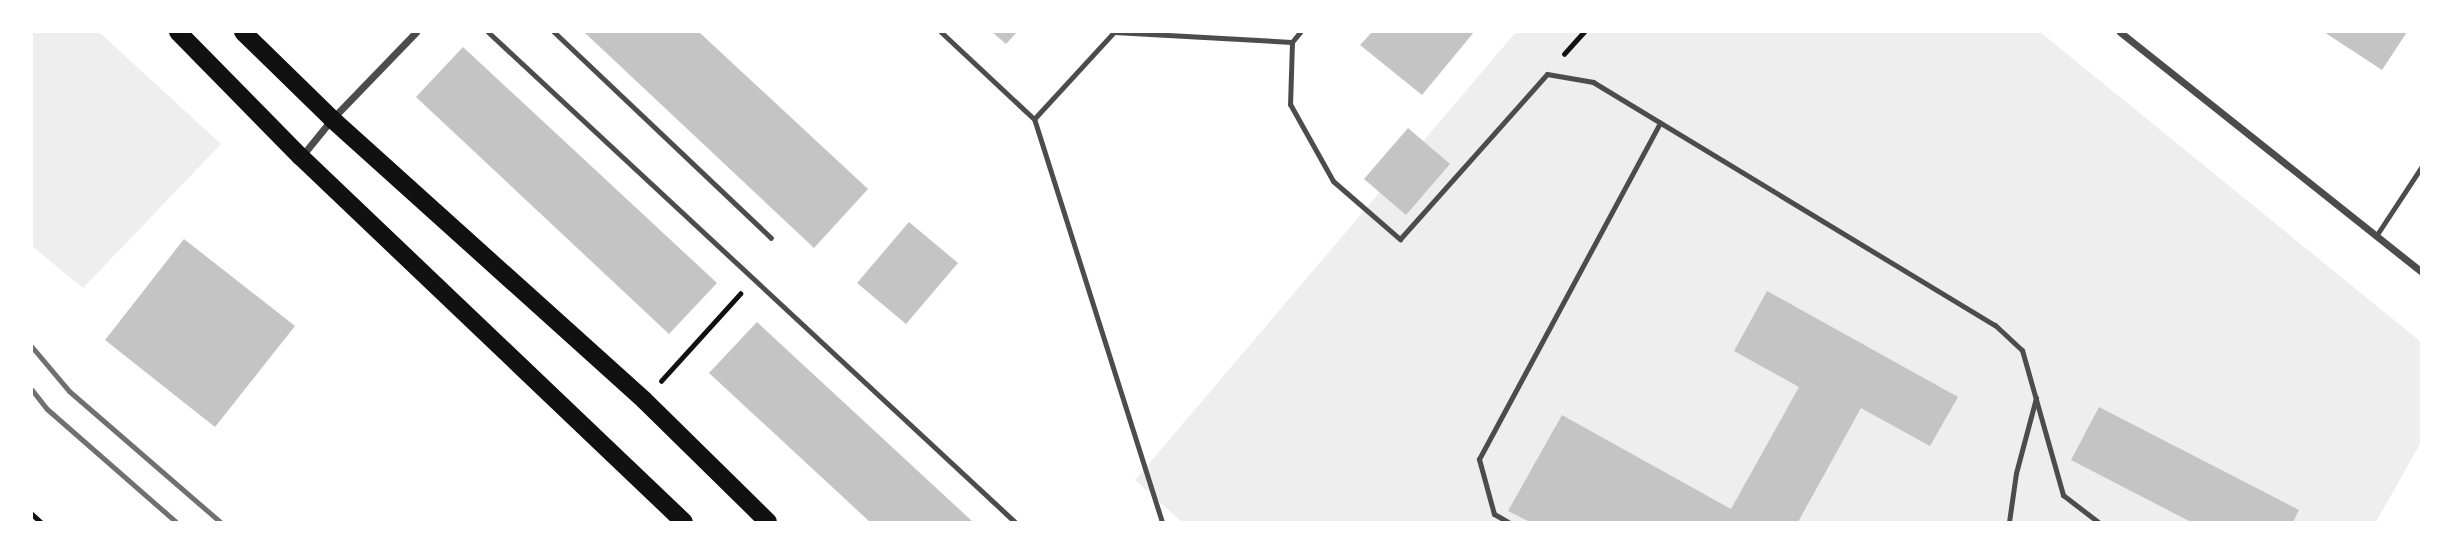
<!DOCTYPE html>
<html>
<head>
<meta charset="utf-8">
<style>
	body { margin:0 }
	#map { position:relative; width:2453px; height:554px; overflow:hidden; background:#fff; font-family:Lato,sans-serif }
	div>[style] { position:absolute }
	.green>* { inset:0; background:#eee }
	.building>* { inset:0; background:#c4c4c4 }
	.path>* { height:4.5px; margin:-2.25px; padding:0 2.25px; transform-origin:2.25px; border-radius:2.25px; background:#111 }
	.service>* { height:5px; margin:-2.5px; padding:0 2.5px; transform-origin:2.5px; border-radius:2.5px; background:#4c4c4c }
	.minor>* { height:7px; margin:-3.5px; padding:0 3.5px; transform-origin:3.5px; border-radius:3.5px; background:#4c4c4c }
	.primary>* { height:18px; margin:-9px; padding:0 9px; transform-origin:9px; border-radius:9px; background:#111 }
	.rail>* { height:5px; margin:-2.5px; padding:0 2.5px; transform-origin:2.5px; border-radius:2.5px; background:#707070 }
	span { translate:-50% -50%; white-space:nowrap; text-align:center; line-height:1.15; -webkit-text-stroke:6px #fff; paint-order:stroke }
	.frame { position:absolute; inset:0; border:33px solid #fff; pointer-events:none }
</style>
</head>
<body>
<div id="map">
	<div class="green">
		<div style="clip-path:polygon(32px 32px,99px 32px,221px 144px,83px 288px,32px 246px)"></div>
		<div style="clip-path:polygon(1516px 32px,2040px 32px,2421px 342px,2421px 442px,2376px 522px,1182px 522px,1135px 480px)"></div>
	</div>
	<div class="building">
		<div style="clip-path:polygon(584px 32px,699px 32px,868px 189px,814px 248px)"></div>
		<div style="clip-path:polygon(992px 32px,1017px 32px,1006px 44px)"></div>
		<div style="clip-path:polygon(1372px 32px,1474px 32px,1422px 95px,1360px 45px)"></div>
		<div style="clip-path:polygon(2324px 32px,2407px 32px,2382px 70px)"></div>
		<div style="clip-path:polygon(463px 47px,717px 283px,669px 334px,416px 97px)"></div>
		<div style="clip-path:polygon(1408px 128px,1450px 164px,1406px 215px,1364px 179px)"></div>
		<div style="clip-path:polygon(909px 222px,958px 263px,906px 324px,857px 283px)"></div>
		<div style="clip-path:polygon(184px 239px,295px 326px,215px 427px,105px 340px)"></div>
		<div style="clip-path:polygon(1767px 291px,1958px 397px,1930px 446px,1861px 408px,1798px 522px,1530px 522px,1508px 511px,1562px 415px,1731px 509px,1799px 387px,1734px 351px)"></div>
		<div style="clip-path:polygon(757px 322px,973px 522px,870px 522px,709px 373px)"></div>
		<div style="clip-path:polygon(2099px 407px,2299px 510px,2293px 522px,2191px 522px,2071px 460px)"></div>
	</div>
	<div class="path">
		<div style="left:1564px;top:54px;width:30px;rotate:-48deg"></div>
		<div style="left:661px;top:381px;width:118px;rotate:-47.8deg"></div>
		<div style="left:32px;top:514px;width:12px;rotate:42deg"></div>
	</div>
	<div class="service">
		<div style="left:488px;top:32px;width:720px;rotate:42.92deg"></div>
		<div style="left:554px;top:32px;width:299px;rotate:43.5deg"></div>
		<div style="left:941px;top:32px;width:127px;rotate:43.1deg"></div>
		<div style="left:1292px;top:42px;width:62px;rotate:91.8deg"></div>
		<div style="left:1290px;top:104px;width:88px;rotate:60.8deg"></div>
		<div style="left:1333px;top:181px;width:89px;rotate:40.9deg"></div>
		<div style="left:1400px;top:239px;width:221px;rotate:-48.3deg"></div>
		<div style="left:1547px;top:74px;width:47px;rotate:9.9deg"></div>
		<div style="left:1593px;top:82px;width:470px;rotate:31.2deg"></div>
		<div style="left:1995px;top:325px;width:37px;rotate:43deg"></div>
		<div style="left:2022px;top:350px;width:151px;rotate:74.2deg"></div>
		<div style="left:2063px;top:495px;width:44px;rotate:37.6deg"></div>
		<div style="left:2376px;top:236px;width:84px;rotate:-56.7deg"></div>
		<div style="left:1162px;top:522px;width:423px;rotate:-107.6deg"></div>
		<div style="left:1034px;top:119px;width:118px;rotate:-47.4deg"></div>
		<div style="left:1114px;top:32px;width:178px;rotate:3.2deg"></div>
		<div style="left:1292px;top:42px;width:13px;rotate:-51deg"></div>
		<div style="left:1508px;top:522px;width:16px;rotate:-150deg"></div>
		<div style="left:1494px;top:514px;width:57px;rotate:-105.3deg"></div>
		<div style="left:1479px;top:459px;width:382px;rotate:-61.7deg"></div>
		<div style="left:2009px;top:522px;width:49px;rotate:-81.9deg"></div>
		<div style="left:2016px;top:473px;width:78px;rotate:-75.1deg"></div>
	</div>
	<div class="minor">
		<div style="left:2120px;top:32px;width:386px;rotate:38.5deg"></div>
		<div style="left:301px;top:157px;width:49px;rotate:-50.8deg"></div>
		<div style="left:332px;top:119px;width:121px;rotate:-46deg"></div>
	</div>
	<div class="primary">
		<div style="left:178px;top:32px;width:175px;rotate:45.5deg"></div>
		<div style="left:301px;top:157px;width:529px;rotate:43.62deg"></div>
		<div style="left:243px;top:32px;width:124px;rotate:44.3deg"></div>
		<div style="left:332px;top:119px;width:420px;rotate:42deg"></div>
		<div style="left:644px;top:400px;width:174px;rotate:44.5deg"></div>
	</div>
	<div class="rail">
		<div style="left:32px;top:347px;width:57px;rotate:49.9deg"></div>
		<div style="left:69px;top:391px;width:200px;rotate:40.9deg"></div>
		<div style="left:32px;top:390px;width:24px;rotate:52deg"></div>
		<div style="left:47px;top:409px;width:171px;rotate:41.2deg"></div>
	</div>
	<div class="frame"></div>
</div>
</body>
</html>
